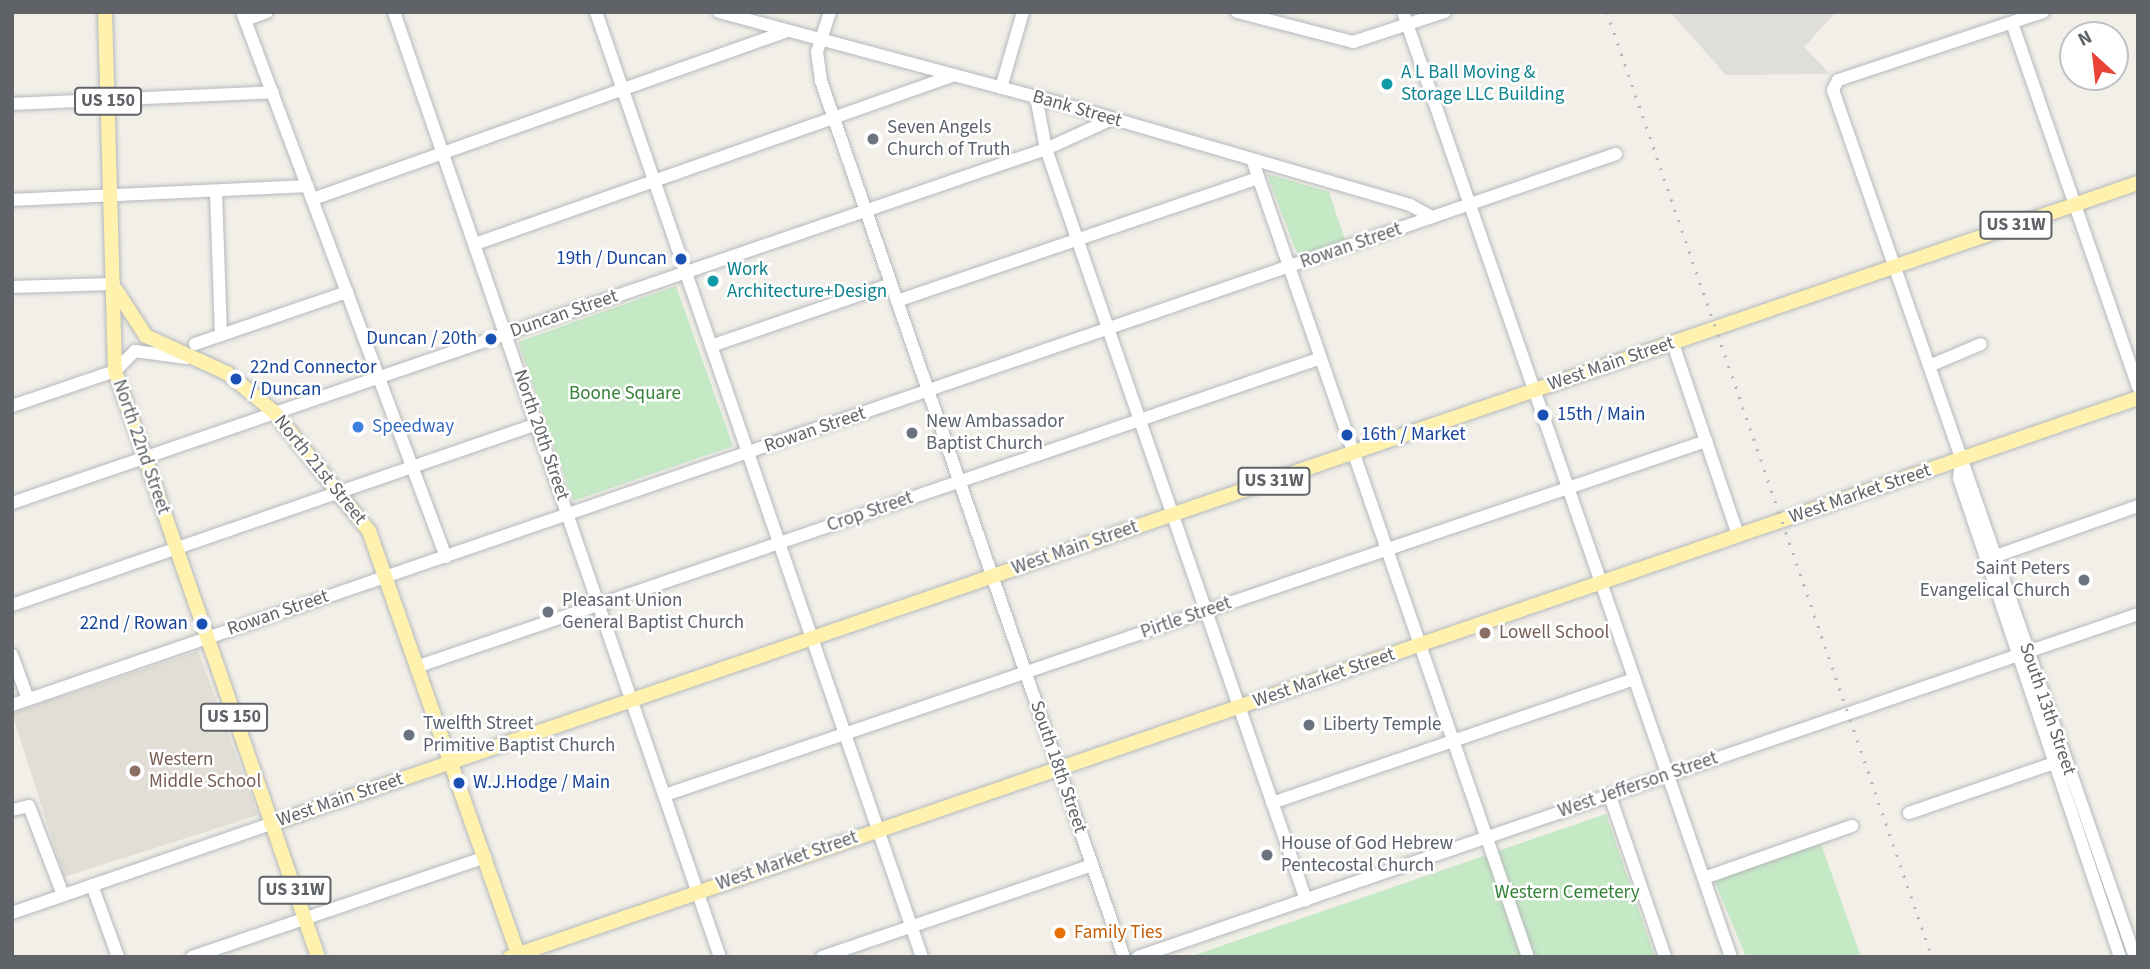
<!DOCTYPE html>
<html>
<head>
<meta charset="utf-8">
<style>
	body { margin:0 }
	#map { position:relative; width:2150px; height:969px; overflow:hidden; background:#f1efe8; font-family:"Source Sans 3",sans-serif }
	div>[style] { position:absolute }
	.industrial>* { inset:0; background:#e0deda }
	.education>* { inset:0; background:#e1ded6 }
	.green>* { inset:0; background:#c5e8c5 }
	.roads { filter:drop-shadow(0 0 2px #b5b8bc) drop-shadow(0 0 2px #b5b8bc) }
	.minor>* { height:12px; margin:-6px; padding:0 6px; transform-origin:6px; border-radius:6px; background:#fff }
	.major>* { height:14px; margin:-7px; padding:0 7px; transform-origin:7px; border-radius:7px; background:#fff2af }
	.rail>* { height:2.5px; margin-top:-1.25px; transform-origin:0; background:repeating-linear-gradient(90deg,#b6b7b8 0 2px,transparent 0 11px) }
	.dots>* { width:19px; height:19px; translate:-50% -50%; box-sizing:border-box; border:4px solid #fff; border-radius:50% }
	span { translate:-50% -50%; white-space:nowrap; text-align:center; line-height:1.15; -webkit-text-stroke:5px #fff; paint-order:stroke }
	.shield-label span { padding:2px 5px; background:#fff; border:2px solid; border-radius:5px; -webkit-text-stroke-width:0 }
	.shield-label { font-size:18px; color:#5f6368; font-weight:700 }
	.culture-label { font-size:19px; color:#0d838f }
	.left { translate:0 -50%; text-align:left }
	.street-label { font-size:19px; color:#5f6368 }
	.worship-label { font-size:19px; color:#5b616d }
	.right { translate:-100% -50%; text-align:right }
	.transit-label { font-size:19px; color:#164399 }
	.park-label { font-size:19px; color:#348238 }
	.shop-label { font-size:19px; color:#366cbe }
	.education-label { font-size:19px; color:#785e54 }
	.food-label { font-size:19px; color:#c56008 }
	.frame { position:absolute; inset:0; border:14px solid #5f6368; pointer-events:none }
	.north { position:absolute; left:2059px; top:21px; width:70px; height:70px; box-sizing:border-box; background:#fff; border:2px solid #bfc1c3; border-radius:50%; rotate:333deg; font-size:19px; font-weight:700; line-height:28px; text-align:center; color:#5f6368 }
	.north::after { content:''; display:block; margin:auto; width:24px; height:32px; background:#ea4335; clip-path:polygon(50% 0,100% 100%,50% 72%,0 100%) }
</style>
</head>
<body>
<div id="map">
	<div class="industrial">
		<div style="clip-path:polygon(1670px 12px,1836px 12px,1804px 47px,1830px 74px,1726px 75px)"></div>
	</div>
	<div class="education">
		<div style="clip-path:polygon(198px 651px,258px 815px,64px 877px,12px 713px)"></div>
	</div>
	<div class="green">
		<div style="clip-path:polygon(1267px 174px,1329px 192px,1345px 240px,1298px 256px)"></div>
		<div style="clip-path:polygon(676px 286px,733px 446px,573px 501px,518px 342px)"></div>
		<div style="clip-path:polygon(1606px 814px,1655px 957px,1189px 957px)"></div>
		<div style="clip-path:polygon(1821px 844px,1861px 957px,1746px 957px,1715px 882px,1756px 862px)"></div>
	</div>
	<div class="roads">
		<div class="minor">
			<div style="left:242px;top:12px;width:582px;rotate:69.48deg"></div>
			<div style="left:394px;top:12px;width:1000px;rotate:70.97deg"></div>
			<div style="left:596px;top:12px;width:1000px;rotate:70.97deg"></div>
			<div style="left:719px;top:12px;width:352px;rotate:15deg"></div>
			<div style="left:1059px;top:103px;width:366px;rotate:16.2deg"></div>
			<div style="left:1410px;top:205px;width:25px;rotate:29deg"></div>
			<div style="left:830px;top:12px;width:42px;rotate:108deg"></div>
			<div style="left:817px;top:52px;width:29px;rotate:82deg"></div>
			<div style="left:821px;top:81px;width:927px;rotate:70.92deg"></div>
			<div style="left:1237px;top:12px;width:120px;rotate:14.5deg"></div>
			<div style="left:1353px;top:42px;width:97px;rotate:-18.1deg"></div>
			<div style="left:1403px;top:12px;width:1000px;rotate:70.86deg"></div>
			<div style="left:2043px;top:12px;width:216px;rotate:161.6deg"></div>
			<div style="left:1838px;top:80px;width:11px;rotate:117deg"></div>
			<div style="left:1833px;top:90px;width:918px;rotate:70.8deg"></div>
			<div style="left:245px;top:20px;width:23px;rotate:-20deg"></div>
			<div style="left:2012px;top:23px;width:385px;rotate:70.9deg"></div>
			<div style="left:1001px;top:88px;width:79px;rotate:-73.9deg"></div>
			<div style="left:1036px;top:97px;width:53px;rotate:79.1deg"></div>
			<div style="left:1046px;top:149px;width:795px;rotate:70.9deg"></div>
			<div style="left:12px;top:104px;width:261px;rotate:-2.6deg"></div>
			<div style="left:1253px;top:162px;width:841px;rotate:70.92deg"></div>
			<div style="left:216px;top:192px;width:143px;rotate:88deg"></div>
			<div style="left:313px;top:199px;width:500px;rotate:-19.5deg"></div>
			<div style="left:12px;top:200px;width:296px;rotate:-2.7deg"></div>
			<div style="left:475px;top:244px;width:509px;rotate:-19.4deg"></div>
			<div style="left:12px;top:287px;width:102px;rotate:-1.7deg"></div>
			<div style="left:897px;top:301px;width:381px;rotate:-18.8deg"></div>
			<div style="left:195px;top:344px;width:161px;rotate:-18.9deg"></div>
			<div style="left:1673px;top:344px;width:202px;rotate:71.2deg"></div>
			<div style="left:711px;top:346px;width:190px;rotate:-19deg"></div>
			<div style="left:1929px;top:366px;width:56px;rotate:-22.9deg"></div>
			<div style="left:12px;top:406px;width:109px;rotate:-18.8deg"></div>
			<div style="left:115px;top:371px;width:28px;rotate:-45deg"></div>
			<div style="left:135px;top:351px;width:52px;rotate:7.7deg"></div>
			<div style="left:1961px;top:460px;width:18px;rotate:96deg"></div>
			<div style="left:1959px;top:478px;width:505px;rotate:71.42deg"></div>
			<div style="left:12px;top:503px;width:1093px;rotate:-18.9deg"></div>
			<div style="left:1046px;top:149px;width:72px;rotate:-24.4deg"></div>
			<div style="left:1996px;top:556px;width:151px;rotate:-19.4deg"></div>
			<div style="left:12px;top:605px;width:555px;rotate:-19.02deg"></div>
			<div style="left:12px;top:655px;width:47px;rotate:70deg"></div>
			<div style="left:419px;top:666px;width:953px;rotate:-18.85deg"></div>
			<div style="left:12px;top:705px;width:1696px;rotate:-18.96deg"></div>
			<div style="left:665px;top:795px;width:1100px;rotate:-18.78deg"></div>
			<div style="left:1610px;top:796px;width:170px;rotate:71.1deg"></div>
			<div style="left:1272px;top:803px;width:383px;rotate:-18.9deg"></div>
			<div style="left:12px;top:810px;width:17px;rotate:-13deg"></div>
			<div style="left:29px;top:806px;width:95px;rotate:69.1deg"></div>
			<div style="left:1909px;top:813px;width:160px;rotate:-19deg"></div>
			<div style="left:1704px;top:878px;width:157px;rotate:-19.4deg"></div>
			<div style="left:92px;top:885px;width:77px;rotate:70.1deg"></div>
			<div style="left:12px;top:913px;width:274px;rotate:-19deg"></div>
			<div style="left:192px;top:957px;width:310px;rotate:-18.8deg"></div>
			<div style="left:822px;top:957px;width:285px;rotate:-18.8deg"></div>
			<div style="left:1138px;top:957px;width:1057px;rotate:-18.93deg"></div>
		</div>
		<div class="major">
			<div style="left:105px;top:12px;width:359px;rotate:88.4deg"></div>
			<div style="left:115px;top:371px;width:620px;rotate:70.89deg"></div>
			<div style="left:116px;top:290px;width:55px;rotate:56.9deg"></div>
			<div style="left:146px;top:336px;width:89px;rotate:24.6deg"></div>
			<div style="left:227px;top:373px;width:62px;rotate:39.8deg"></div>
			<div style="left:275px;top:413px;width:151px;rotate:51.5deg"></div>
			<div style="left:369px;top:531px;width:452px;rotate:70.6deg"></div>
			<div style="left:271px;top:824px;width:1974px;rotate:-18.95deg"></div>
			<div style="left:510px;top:957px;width:1721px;rotate:-18.95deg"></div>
		</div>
	</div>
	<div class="rail">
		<div style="left:1607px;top:12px;width:999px;rotate:71.02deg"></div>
	</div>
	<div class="dots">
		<div style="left:1387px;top:84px;background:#0f9aa8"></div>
		<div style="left:873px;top:139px;background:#6b7280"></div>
		<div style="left:681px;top:259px;background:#1a4fb4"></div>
		<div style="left:713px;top:281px;background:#0f9aa8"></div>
		<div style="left:491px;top:339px;background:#1a4fb4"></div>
		<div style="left:236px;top:379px;background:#1a4fb4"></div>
		<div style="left:1543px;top:415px;background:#1a4fb4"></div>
		<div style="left:358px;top:427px;background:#3f7fe0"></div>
		<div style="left:912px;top:433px;background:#6b7280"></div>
		<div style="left:1347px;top:435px;background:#1a4fb4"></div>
		<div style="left:2084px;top:580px;background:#6b7280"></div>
		<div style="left:548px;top:612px;background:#6b7280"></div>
		<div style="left:202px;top:624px;background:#1a4fb4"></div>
		<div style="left:1485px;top:633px;background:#8d6e63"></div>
		<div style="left:1309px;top:725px;background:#6b7280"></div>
		<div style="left:409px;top:735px;background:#6b7280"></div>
		<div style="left:135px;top:771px;background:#8d6e63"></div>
		<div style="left:459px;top:783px;background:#1a4fb4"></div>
		<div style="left:1267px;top:855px;background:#6b7280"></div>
		<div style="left:1060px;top:933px;background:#e8710a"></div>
	</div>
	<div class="shield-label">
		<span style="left:108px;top:101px">US 150</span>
		<span style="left:2016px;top:225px">US 31W</span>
		<span style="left:1274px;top:481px">US 31W</span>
		<span style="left:234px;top:717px">US 150</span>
		<span style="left:295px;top:890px">US 31W</span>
	</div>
	<div class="culture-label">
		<span class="left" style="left:1401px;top:84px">A L Ball Moving &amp;<br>Storage LLC Building</span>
		<span class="left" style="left:727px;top:281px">Work<br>Architecture+Design</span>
	</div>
	<div class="street-label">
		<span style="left:1077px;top:109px;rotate:16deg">Bank Street</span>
		<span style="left:1351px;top:246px;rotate:-19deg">Rowan Street</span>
		<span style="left:564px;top:314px;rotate:-19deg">Duncan Street</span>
		<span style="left:1611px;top:364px;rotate:-19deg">West Main Street</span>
		<span style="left:815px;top:430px;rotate:-19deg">Rowan Street</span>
		<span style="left:541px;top:435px;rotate:71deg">North 20th Street</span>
		<span style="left:141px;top:447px;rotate:71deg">North 22nd Street</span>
		<span style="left:320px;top:470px;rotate:51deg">North 21st Street</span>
		<span style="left:1860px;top:494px;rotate:-19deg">West Market Street</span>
		<span style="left:870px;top:512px;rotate:-19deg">Crop Street</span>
		<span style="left:1075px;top:548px;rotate:-19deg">West Main Street</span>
		<span style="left:278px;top:613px;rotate:-19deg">Rowan Street</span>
		<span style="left:1186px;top:618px;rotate:-19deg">Pirtle Street</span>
		<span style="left:1324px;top:678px;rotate:-19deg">West Market Street</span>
		<span style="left:2047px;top:709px;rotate:71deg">South 13th Street</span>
		<span style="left:1058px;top:767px;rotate:71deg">South 18th Street</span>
		<span style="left:1638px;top:785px;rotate:-19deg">West Jefferson Street</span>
		<span style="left:340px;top:800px;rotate:-19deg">West Main Street</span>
		<span style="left:787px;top:861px;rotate:-19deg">West Market Street</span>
	</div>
	<div class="worship-label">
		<span class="left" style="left:887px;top:139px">Seven Angels<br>Church of Truth</span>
		<span class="left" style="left:926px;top:433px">New Ambassador<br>Baptist Church</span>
		<span class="right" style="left:2070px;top:580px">Saint Peters<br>Evangelical Church</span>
		<span class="left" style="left:562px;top:612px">Pleasant Union<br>General Baptist Church</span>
		<span class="left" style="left:423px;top:735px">Twelfth Street<br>Primitive Baptist Church</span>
		<span class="left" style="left:1323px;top:725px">Liberty Temple</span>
		<span class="left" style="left:1281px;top:855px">House of God Hebrew<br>Pentecostal Church</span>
	</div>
	<div class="transit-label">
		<span class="right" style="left:667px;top:259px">19th / Duncan</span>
		<span class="right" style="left:477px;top:339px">Duncan / 20th</span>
		<span class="left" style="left:250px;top:379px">22nd Connector<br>/ Duncan</span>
		<span class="left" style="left:1557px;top:415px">15th / Main</span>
		<span class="left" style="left:1361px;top:435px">16th / Market</span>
		<span class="right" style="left:188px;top:624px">22nd / Rowan</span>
		<span class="left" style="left:473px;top:783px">W.J.Hodge / Main</span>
	</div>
	<div class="park-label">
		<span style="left:625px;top:394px">Boone Square</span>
		<span style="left:1567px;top:893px">Western Cemetery</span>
	</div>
	<div class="shop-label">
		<span class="left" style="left:372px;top:427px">Speedway</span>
	</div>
	<div class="education-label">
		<span class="left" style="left:1499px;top:633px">Lowell School</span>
		<span class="left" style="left:149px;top:771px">Western<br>Middle School</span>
	</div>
	<div class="food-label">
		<span class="left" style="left:1074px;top:933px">Family Ties</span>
	</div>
	<div class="frame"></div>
	<div class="north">N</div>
</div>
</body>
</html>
